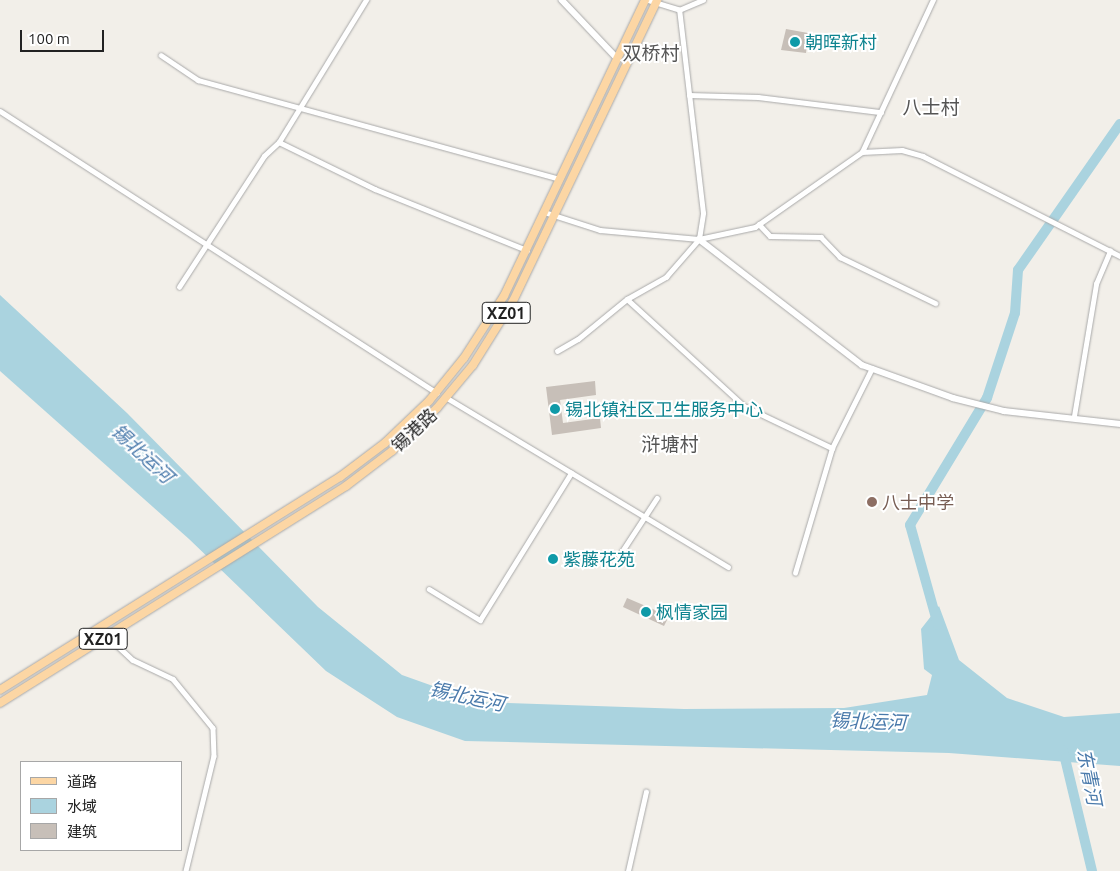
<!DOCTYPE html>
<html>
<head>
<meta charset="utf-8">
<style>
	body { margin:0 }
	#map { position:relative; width:1120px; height:871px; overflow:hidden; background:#f2efe9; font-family:Ubuntu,"Noto Sans SC",sans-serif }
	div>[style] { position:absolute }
	.water>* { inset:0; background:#aad3df }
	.river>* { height:10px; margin:-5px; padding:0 5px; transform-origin:5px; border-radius:5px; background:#aad3df }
	.building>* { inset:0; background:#c7bfb8 }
	.roads { filter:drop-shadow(0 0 1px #a9a9a9) drop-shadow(0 0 1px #a9a9a9) }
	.minor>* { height:4.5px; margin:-2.25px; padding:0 2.25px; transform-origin:2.25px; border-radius:2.25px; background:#fff }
	.tertiary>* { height:5.5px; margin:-2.75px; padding:0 2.75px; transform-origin:2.75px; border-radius:2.75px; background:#fff }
	.primary>* { height:8px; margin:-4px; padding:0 4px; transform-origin:4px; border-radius:4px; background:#fcd6a4 }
	.dots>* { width:14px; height:14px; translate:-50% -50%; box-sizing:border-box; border:2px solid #fff; border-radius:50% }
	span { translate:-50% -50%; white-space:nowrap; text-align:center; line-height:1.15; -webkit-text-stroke:4px #fff; paint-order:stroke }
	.shield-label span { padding:1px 4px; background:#fff; border:1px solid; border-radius:4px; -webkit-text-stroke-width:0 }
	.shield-label { font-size:16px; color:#222; font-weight:700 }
	.culture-label { font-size:18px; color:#0d838f }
	.left { translate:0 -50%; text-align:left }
	.street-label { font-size:18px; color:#222 }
	.education-label { font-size:18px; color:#785e54 }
	.neighbourhood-label { font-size:19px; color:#555 }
	.water-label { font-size:19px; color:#4a7aab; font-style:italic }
	.legend { position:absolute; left:20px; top:761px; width:162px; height:90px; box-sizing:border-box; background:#fff; border:1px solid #a7a7a7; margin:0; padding:6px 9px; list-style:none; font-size:15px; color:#222 }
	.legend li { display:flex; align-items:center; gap:10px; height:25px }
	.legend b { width:25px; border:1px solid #a7a7a7 }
	.scale { position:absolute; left:20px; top:30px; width:84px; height:22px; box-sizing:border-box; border:2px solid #222; border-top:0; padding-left:6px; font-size:15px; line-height:18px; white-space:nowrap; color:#222; -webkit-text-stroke:4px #fff; paint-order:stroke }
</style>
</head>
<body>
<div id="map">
	<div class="water">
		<div style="clip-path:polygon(0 295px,127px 413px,318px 607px,402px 675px,478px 702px,684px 709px,844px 708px,927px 695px,932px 675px,924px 669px,921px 629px,939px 606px,959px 660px,1007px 698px,1064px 717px,1120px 713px,1120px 766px,949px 753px,465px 741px,397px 717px,326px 671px,189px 539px,0 371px)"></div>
	</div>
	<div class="river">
		<div style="left:938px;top:625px;width:104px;rotate:-105.6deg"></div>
		<div style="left:910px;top:525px;width:149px;rotate:-58.8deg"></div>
		<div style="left:987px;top:398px;width:89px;rotate:-71.8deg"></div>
		<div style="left:1015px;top:313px;width:43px;rotate:-86deg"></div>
		<div style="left:1018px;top:270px;width:178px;rotate:-55.1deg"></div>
		<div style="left:1063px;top:750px;width:124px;rotate:76.5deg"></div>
	</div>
	<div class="building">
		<div style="clip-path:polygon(786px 29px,808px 33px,806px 53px,781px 50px)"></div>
		<div style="clip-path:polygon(595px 381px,596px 395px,560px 400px,563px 423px,600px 418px,601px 428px,552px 435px,546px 387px)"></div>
		<div style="clip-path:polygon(627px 598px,669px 616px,664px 626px,623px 607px)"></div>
	</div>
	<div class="roads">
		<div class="minor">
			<div style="left:679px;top:10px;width:26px;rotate:-23deg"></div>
			<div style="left:161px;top:55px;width:45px;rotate:34deg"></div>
			<div style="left:198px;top:80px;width:375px;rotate:15.3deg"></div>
			<div style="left:689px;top:95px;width:69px;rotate:1.7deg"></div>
			<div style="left:758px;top:97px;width:124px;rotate:7deg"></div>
			<div style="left:0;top:111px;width:520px;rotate:32.83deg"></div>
			<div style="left:279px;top:142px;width:107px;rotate:26.1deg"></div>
			<div style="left:375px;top:189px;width:164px;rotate:21.9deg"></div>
			<div style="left:862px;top:152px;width:40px;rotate:-2.9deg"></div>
			<div style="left:902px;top:150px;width:22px;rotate:16deg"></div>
			<div style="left:923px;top:156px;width:221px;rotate:26.9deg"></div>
			<div style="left:544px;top:212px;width:59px;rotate:17.8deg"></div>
			<div style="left:600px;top:230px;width:99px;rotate:5.2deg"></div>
			<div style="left:699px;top:239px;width:57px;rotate:-12.1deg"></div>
			<div style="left:755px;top:227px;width:131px;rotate:-35deg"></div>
			<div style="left:862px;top:152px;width:168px;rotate:-65deg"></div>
			<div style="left:759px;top:224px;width:16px;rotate:47deg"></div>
			<div style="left:770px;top:236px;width:51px;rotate:1.1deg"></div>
			<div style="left:821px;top:237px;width:28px;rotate:46deg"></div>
			<div style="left:840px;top:257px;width:106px;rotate:25.8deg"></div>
			<div style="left:179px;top:287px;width:156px;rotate:-57deg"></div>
			<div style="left:264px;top:156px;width:21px;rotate:-43deg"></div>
			<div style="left:279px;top:142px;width:167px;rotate:-58.5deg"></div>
			<div style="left:627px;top:299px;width:159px;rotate:42.4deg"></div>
			<div style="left:744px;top:406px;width:98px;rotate:25.5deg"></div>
			<div style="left:557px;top:351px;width:24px;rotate:-30deg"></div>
			<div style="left:578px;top:339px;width:63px;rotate:-39.2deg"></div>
			<div style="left:627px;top:299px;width:45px;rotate:-29.4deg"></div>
			<div style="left:666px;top:277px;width:50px;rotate:-49deg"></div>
			<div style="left:699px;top:239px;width:26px;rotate:-81deg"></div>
			<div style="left:703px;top:213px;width:204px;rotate:-96.7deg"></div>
			<div style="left:679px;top:10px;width:34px;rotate:-163deg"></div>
			<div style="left:447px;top:398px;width:328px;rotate:31deg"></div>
			<div style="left:1074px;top:416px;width:134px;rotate:-80.5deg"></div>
			<div style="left:1096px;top:284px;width:36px;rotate:-67deg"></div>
			<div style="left:619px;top:556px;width:69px;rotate:-56.8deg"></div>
			<div style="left:795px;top:573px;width:130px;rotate:-73.5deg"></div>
			<div style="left:832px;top:448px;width:89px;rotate:-63.4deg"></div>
			<div style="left:429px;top:589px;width:60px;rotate:31.3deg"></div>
			<div style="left:480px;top:620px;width:173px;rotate:-58.2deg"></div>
			<div style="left:107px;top:636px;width:35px;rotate:43deg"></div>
			<div style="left:133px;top:660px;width:44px;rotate:25.4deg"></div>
			<div style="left:173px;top:679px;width:63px;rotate:50.8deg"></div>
			<div style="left:213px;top:728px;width:28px;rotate:88deg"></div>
			<div style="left:214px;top:756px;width:118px;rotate:103.7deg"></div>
			<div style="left:628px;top:871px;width:81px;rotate:-77.2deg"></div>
		</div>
		<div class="tertiary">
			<div style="left:562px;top:0;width:80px;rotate:46.5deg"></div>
			<div style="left:699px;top:239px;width:206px;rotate:37.7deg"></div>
			<div style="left:862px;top:365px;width:97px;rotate:19.9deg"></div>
			<div style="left:953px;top:398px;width:53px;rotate:14.3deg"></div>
			<div style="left:1004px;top:411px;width:117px;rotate:6.4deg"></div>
		</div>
		<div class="primary">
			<div style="left:0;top:690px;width:401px;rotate:-32.1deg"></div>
			<div style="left:340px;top:477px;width:56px;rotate:-37.1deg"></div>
			<div style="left:385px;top:443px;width:61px;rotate:-43.7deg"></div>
			<div style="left:429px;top:401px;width:55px;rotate:-50.9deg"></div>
			<div style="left:464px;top:358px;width:74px;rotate:-57.2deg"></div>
			<div style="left:504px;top:296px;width:328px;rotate:-64.5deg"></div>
			<div style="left:0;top:703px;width:408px;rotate:-32.1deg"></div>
			<div style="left:346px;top:486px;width:58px;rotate:-37.3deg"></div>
			<div style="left:392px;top:451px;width:62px;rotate:-43.7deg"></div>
			<div style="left:437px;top:408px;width:56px;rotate:-50.1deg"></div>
			<div style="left:473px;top:365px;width:75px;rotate:-58deg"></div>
			<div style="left:513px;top:301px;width:334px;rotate:-64.4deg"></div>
		</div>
	</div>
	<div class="dots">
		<div style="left:795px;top:42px;background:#0f9aa8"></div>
		<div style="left:555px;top:409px;background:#0f9aa8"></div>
		<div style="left:872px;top:502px;background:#8d6e63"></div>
		<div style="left:553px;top:559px;background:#0f9aa8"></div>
		<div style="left:646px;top:612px;background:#0f9aa8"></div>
	</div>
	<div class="shield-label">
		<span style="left:506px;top:313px">XZ01</span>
		<span style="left:103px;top:639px">XZ01</span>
	</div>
	<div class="culture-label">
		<span class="left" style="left:805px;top:42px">朝晖新村</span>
		<span class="left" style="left:565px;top:409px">锡北镇社区卫生服务中心</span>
		<span class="left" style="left:563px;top:559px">紫藤花苑</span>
		<span class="left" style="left:656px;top:612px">枫情家园</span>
	</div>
	<div class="street-label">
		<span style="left:414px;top:430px;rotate:-43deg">锡港路</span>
	</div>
	<div class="education-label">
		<span class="left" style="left:882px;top:502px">八士中学</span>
	</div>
	<div class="neighbourhood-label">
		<span style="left:651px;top:54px">双桥村</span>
		<span style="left:931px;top:108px">八士村</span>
		<span style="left:670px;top:445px">浒塘村</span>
	</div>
	<div class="water-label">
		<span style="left:142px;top:454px;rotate:43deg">锡北运河</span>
		<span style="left:467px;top:697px;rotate:12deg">锡北运河</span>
		<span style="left:868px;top:722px;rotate:2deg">锡北运河</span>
		<span style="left:1089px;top:777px;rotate:79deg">东青河</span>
	</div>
	<ul class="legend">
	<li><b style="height:6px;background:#fcd6a4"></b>道路</li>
	<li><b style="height:14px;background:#aad3df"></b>水域</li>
	<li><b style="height:14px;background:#c7bfb8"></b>建筑</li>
	</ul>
	<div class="scale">100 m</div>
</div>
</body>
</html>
